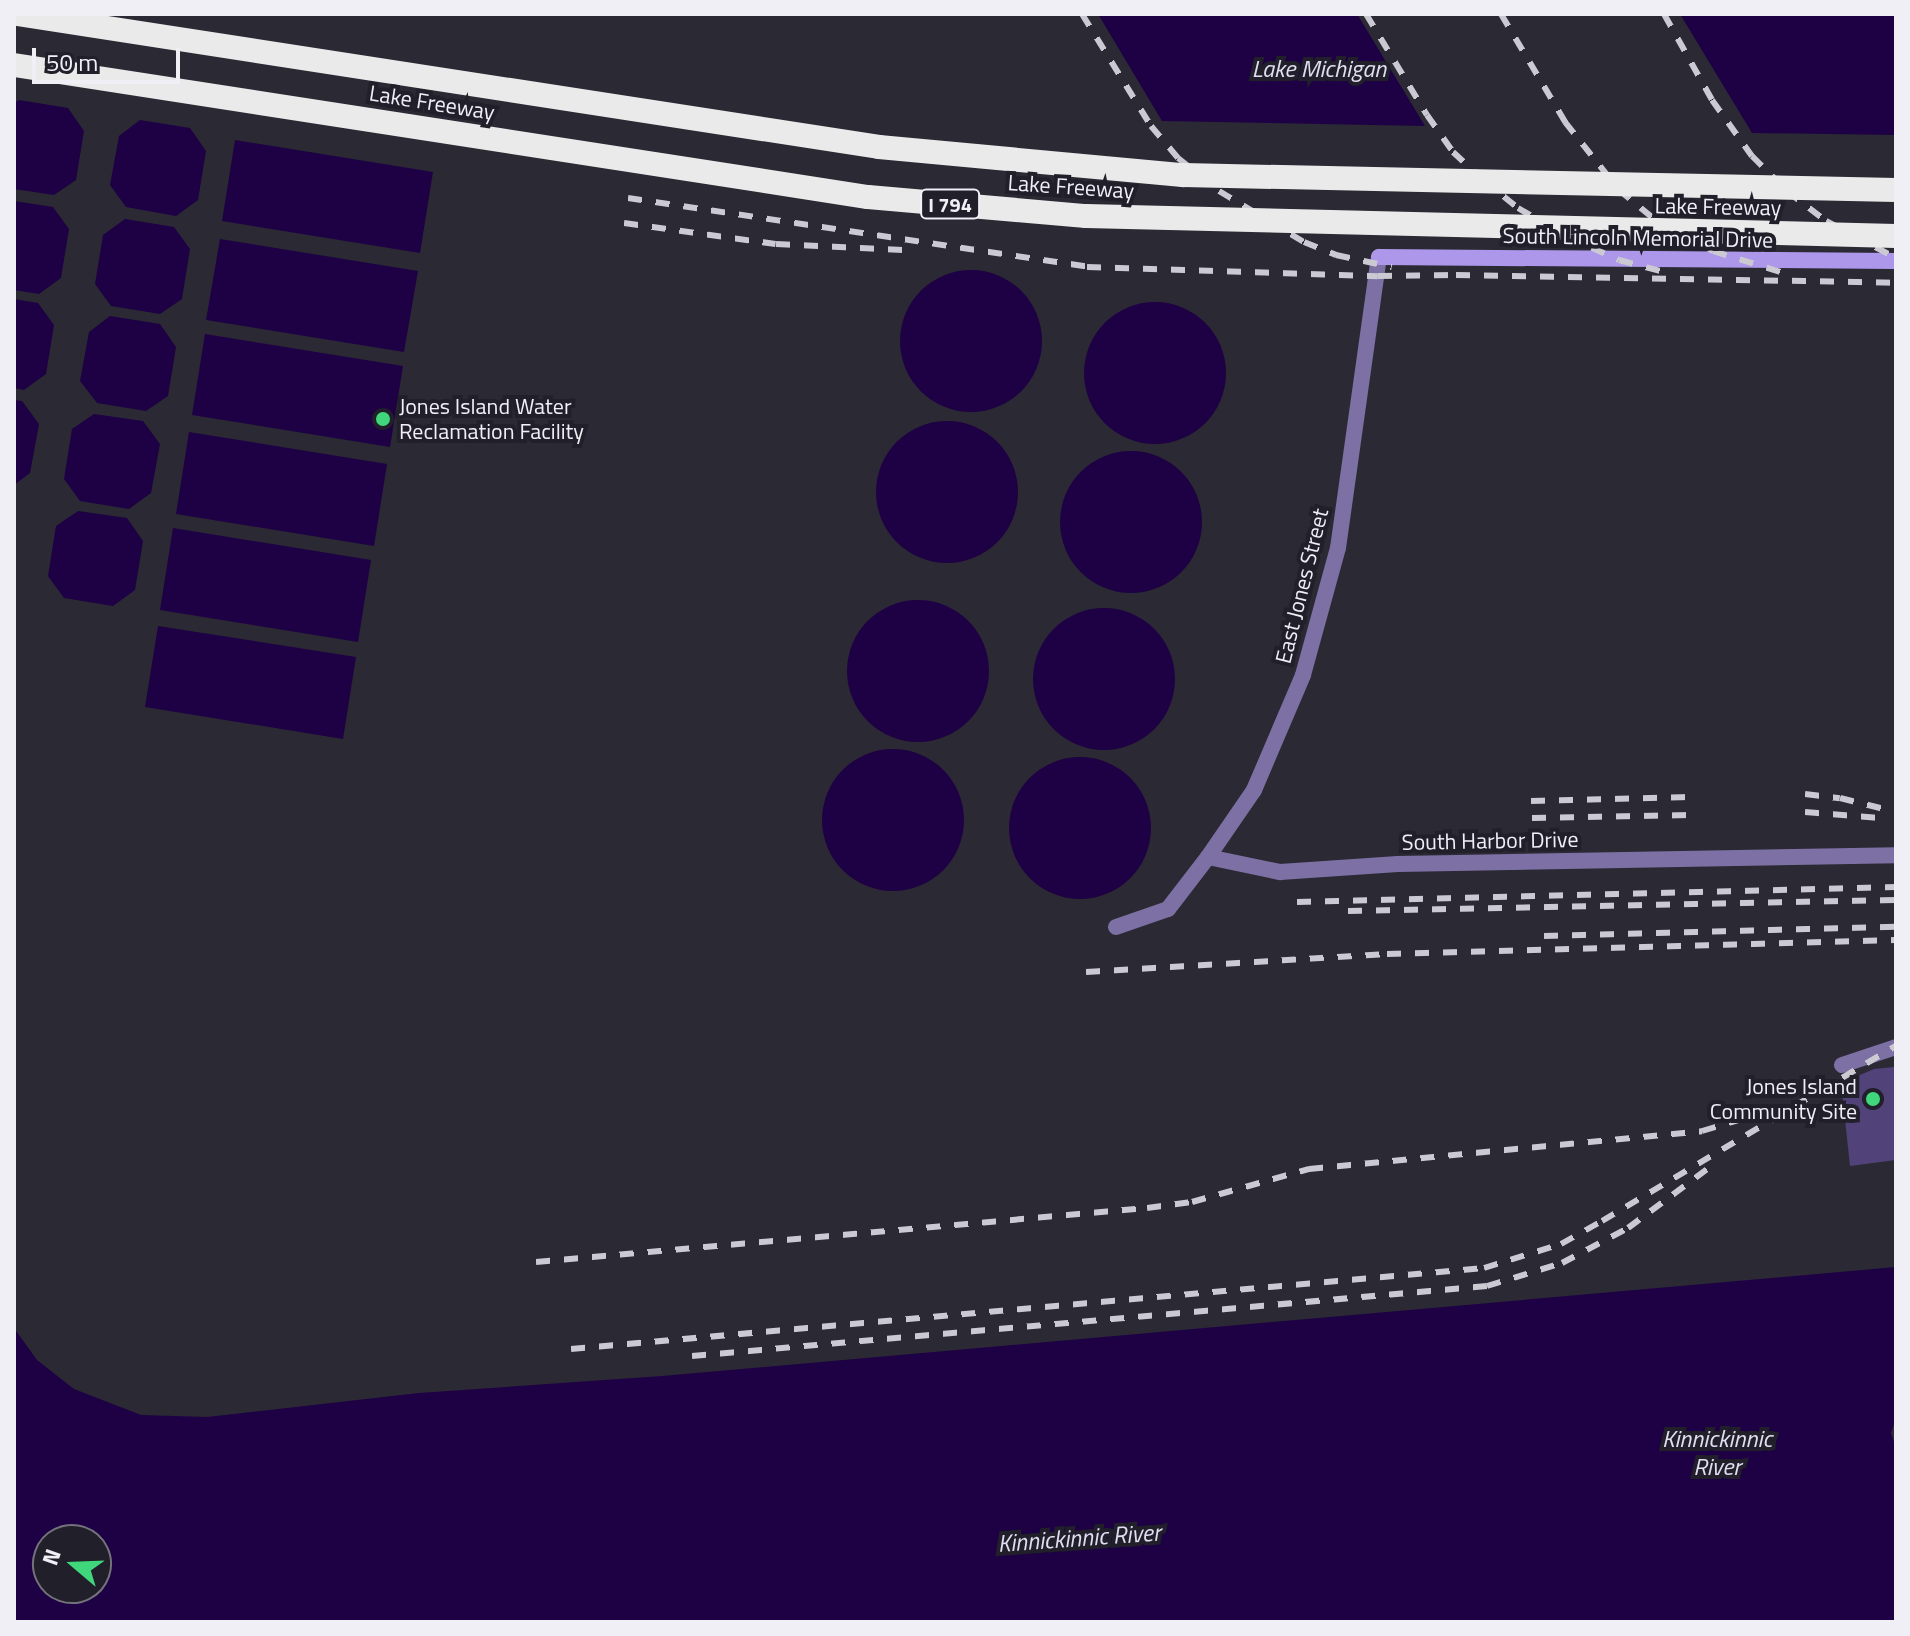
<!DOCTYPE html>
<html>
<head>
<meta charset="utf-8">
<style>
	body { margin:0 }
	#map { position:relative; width:1910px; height:1636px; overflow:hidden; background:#2b2933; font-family:"Titillium Web",sans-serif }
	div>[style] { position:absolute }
	.green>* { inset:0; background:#514279 }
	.water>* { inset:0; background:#1e0045 }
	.round { border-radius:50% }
	.street>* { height:16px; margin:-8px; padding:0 8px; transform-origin:8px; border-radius:8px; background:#7d70a4 }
	.secondary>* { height:16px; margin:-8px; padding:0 8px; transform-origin:8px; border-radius:8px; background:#ad97eb }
	.rail>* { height:6px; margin-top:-3px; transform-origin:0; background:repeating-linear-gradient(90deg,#cbcad2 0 14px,transparent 0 28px) }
	.highway-bridge>* { height:24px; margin:-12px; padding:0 12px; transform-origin:12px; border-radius:12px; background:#eaeaea }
	.dots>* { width:22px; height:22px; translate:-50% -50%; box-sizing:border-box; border:4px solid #211f29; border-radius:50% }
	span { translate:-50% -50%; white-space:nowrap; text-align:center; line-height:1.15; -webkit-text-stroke:8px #211f29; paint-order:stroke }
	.shield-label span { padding:2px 6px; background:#211f29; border:2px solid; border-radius:6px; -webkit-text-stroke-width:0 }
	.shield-label { font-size:20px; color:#f0eff6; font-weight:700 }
	.street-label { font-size:22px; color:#f0eff6 }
	.poi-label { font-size:22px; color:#f0eff6 }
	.left { translate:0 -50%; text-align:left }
	.right { translate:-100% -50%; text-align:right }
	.water-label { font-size:24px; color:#e1ddf2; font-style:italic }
	.frame { position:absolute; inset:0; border:16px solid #f0eff6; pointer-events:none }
	.north { position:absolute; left:32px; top:1524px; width:80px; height:80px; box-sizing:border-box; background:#211f29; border:2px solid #74727b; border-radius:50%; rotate:289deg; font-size:22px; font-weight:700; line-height:32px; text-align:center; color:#f0eff6 }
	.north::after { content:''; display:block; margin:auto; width:28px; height:36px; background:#40d77c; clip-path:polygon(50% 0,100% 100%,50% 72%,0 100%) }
	.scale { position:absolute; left:32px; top:48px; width:148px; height:36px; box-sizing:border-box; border:4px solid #f0eff6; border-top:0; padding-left:10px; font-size:24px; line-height:28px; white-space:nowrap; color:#f0eff6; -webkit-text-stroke:6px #211f29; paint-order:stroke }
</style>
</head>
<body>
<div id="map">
	<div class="green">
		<div style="clip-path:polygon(1894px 1067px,1896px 1160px,1850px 1166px,1841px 1083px,1874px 1069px)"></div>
	</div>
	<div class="water">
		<div style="clip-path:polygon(1098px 14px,1357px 14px,1425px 126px,1162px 121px)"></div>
		<div style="clip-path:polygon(1680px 14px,1896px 14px,1896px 135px,1752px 133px)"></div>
		<div style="clip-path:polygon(19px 100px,68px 108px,84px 131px,76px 180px,54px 195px,14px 189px,14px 103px)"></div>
		<div style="clip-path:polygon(140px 120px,190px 128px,206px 151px,198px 200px,176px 216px,126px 207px,110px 185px,119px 136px)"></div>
		<div style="clip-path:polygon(235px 140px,433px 172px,420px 253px,222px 221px)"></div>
		<div style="clip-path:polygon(14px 201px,53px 207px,69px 229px,61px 278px,39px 294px,14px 290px)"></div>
		<div style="clip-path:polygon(125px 219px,174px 227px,190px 249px,182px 299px,160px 314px,111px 306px,95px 284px,103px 235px)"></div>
		<div style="clip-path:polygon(220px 239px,418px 271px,404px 352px,206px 320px)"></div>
		<div class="round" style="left:900px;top:270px;width:142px;height:142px"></div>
		<div style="clip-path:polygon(14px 299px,38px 303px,54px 325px,46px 374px,24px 390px,14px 388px)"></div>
		<div class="round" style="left:1084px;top:302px;width:142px;height:142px"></div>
		<div style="clip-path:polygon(110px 316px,160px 324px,176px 347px,168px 396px,146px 411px,97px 403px,80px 381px,89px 332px)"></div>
		<div style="clip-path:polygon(205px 334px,403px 366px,390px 447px,192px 415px)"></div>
		<div style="clip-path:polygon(14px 400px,22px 401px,39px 424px,30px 473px,14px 485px)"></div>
		<div style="clip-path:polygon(94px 414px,143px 421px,160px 444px,151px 493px,129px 509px,80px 501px,64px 479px,72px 429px)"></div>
		<div class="round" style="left:876px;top:421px;width:142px;height:142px"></div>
		<div style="clip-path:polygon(189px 432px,387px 464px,374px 546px,176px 514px)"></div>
		<div class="round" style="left:1060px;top:451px;width:142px;height:142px"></div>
		<div style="clip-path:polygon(78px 511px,127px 518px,143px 541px,135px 590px,113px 606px,64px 598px,48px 576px,56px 526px)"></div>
		<div style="clip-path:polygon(173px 528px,371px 560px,358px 642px,160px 610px)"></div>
		<div class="round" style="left:847px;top:600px;width:142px;height:142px"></div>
		<div class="round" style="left:1033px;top:608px;width:142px;height:142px"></div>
		<div style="clip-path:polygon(158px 626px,356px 657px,343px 739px,145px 707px)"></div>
		<div class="round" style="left:822px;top:749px;width:142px;height:142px"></div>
		<div class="round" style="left:1009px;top:757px;width:142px;height:142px"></div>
		<div style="clip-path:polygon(evenodd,1896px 1267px,1896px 1418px,1891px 1433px,1896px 1448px,1896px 1622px,14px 1622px,14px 1328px,37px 1360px,74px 1389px,141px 1415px,207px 1417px,419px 1393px,662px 1376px,1896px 1267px,48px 1540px,96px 1540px,96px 1588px,48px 1588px,48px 1540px)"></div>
	</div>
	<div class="street">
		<div style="left:1208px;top:857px;width:74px;rotate:11.8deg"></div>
		<div style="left:1280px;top:872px;width:118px;rotate:-3.9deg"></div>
		<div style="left:1398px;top:864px;width:498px;rotate:-1deg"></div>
		<div style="left:1116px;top:927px;width:55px;rotate:-19.1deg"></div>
		<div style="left:1168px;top:909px;width:66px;rotate:-52.4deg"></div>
		<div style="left:1208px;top:857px;width:81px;rotate:-55.5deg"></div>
		<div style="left:1254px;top:790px;width:125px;rotate:-66.9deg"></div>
		<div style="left:1303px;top:675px;width:132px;rotate:-74.6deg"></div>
		<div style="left:1338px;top:548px;width:294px;rotate:-82deg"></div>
		<div style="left:1842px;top:1065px;width:57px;rotate:-18.4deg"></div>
	</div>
	<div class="secondary">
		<div style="left:1379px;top:257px;width:517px;rotate:0.44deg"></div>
	</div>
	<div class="rail">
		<div style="left:1082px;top:14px;width:132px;rotate:58.4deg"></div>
		<div style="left:1151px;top:126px;width:42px;rotate:49.8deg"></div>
		<div style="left:1178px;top:158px;width:53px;rotate:38.8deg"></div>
		<div style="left:1219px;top:191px;width:99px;rotate:31deg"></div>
		<div style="left:1304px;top:242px;width:35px;rotate:22deg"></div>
		<div style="left:1336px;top:255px;width:57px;rotate:12.1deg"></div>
		<div style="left:1366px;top:14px;width:118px;rotate:58.9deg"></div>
		<div style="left:1427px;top:115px;width:45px;rotate:54.9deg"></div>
		<div style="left:1453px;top:152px;width:40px;rotate:43deg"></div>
		<div style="left:1482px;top:179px;width:46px;rotate:38.9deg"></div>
		<div style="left:1518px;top:208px;width:56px;rotate:30.3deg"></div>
		<div style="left:1566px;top:236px;width:58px;rotate:24.4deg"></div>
		<div style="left:1619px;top:260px;width:51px;rotate:14.9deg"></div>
		<div style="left:1501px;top:14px;width:126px;rotate:59.3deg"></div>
		<div style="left:1565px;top:122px;width:87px;rotate:51.5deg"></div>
		<div style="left:1619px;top:190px;width:52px;rotate:39.5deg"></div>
		<div style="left:1659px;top:223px;width:61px;rotate:27.4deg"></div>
		<div style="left:1713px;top:251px;width:81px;rotate:17.3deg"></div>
		<div style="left:1664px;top:14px;width:98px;rotate:60.8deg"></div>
		<div style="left:1712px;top:100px;width:69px;rotate:54.5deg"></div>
		<div style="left:1752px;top:156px;width:49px;rotate:45deg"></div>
		<div style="left:1787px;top:191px;width:49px;rotate:37.6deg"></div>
		<div style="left:1826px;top:221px;width:79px;rotate:27.9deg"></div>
		<div style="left:628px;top:198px;width:464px;rotate:8.5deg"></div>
		<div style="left:1087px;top:267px;width:291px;rotate:1.8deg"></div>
		<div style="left:1378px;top:276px;width:78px;rotate:-0.7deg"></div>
		<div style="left:1456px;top:275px;width:440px;rotate:1deg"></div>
		<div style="left:624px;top:223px;width:153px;rotate:7.9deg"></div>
		<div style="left:776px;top:244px;width:127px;rotate:2.7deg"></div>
		<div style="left:1805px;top:794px;width:35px;rotate:7deg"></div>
		<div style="left:1840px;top:798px;width:58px;rotate:14deg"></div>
		<div style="left:1531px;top:801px;width:159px;rotate:-1.4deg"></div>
		<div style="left:1805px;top:812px;width:75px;rotate:4.6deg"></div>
		<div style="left:1532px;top:818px;width:159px;rotate:-1.1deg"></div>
		<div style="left:1297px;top:902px;width:599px;rotate:-1.43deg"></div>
		<div style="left:1348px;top:911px;width:548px;rotate:-1.15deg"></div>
		<div style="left:1544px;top:936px;width:352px;rotate:-1.5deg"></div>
		<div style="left:1086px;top:972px;width:302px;rotate:-3.4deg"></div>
		<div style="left:1387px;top:954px;width:509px;rotate:-1.58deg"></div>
		<div style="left:536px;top:1262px;width:613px;rotate:-5.05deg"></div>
		<div style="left:1147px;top:1208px;width:45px;rotate:-7.6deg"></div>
		<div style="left:1192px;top:1202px;width:122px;rotate:-15.8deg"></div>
		<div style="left:1309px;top:1169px;width:395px;rotate:-5.5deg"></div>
		<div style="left:1702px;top:1131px;width:73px;rotate:-16.7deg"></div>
		<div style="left:571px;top:1349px;width:917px;rotate:-5.07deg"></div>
		<div style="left:1484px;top:1268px;width:81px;rotate:-17.3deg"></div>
		<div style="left:1561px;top:1244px;width:47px;rotate:-29.3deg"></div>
		<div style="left:1602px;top:1221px;width:342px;rotate:-30.8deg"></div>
		<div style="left:692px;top:1356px;width:798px;rotate:-5.03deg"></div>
		<div style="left:1487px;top:1286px;width:78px;rotate:-17deg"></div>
		<div style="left:1562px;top:1263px;width:75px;rotate:-27.9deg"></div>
		<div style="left:1628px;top:1228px;width:107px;rotate:-36.7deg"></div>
	</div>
	<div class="highway-bridge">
		<div style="left:17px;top:14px;width:872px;rotate:8.77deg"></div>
		<div style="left:879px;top:147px;width:305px;rotate:5.3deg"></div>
		<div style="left:1183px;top:175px;width:713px;rotate:1.21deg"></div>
		<div style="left:14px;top:65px;width:864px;rotate:8.79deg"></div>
		<div style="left:868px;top:197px;width:219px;rotate:5deg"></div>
		<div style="left:1086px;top:216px;width:810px;rotate:1.41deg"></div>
	</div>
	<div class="dots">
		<div style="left:383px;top:419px;background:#40d77c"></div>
		<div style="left:1873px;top:1099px;background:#40d77c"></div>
	</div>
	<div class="shield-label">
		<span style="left:950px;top:204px">I 794</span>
	</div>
	<div class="street-label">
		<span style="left:432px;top:103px;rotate:9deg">Lake Freeway</span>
		<span style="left:1071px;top:187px;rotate:4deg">Lake Freeway</span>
		<span style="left:1718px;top:207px;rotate:1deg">Lake Freeway</span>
		<span style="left:1638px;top:238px;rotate:1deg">South Lincoln Memorial Drive</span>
		<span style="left:1302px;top:586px;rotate:-76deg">East Jones Street</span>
		<span style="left:1490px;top:841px;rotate:-1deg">South Harbor Drive</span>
	</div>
	<div class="poi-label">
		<span class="left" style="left:399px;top:419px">Jones Island Water<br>Reclamation Facility</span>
		<span class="right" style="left:1857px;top:1099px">Jones Island<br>Community Site</span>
	</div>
	<div class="water-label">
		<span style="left:1319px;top:69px">Lake Michigan</span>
		<span style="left:1717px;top:1453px">Kinnickinnic<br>River</span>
		<span style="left:1079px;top:1538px;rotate:-4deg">Kinnickinnic River</span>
	</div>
	<div class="frame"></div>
	<div class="north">N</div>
	<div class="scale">50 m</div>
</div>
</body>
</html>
